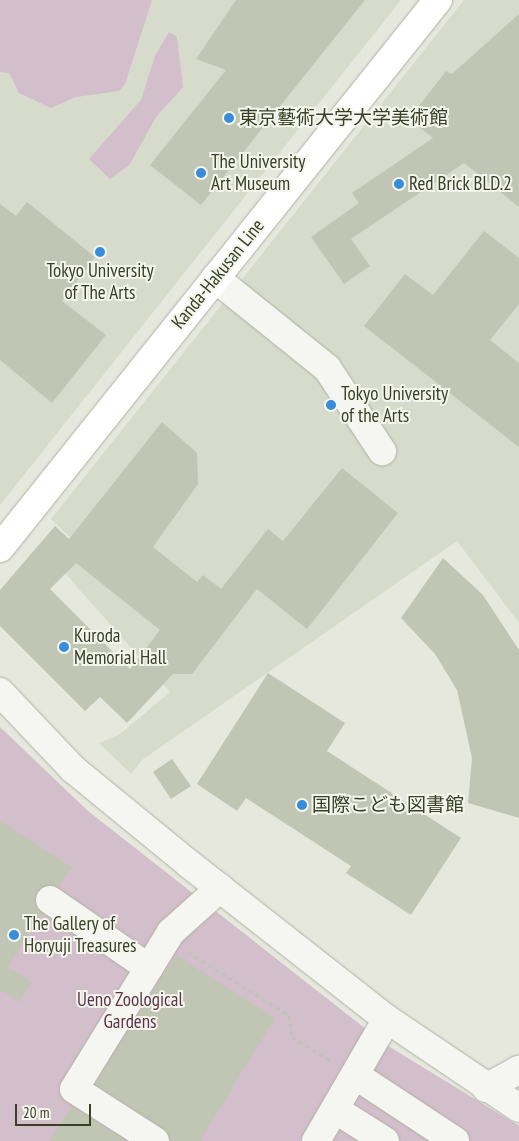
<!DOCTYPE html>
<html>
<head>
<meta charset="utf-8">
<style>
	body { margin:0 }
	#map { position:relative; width:519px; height:1141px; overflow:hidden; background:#e6e8de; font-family:"PT Sans Narrow","Noto Sans JP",sans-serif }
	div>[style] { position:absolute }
	.built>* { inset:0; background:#d6dbcb }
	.green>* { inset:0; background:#d3becb }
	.building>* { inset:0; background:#c1c6b4 }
	.path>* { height:3px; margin-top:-1.5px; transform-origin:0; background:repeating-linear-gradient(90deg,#c0c3b8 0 4px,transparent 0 8px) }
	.roads { filter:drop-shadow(0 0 1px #afb2a3) drop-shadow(0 0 1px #afb2a3) }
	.minor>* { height:28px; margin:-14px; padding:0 14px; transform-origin:14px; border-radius:14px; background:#f5f6f1 }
	.major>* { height:28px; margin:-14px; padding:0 14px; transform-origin:14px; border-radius:14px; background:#fff }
	.dots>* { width:14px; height:14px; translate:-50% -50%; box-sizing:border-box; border:2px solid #f4f6ed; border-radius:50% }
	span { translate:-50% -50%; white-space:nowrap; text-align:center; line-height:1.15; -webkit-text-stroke:4px #f4f6ed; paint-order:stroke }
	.poi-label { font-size:19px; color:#394026 }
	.left { translate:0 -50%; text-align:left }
	.street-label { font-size:19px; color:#394026 }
	.park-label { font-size:19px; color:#5d324a }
	.scale { position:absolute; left:15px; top:1104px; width:76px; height:22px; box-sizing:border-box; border:2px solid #394026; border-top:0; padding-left:6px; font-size:15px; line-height:18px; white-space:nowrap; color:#394026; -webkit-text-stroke:4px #f4f6ed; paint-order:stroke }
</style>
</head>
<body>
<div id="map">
	<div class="built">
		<div style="clip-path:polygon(0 0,401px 0,0 505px)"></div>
		<div style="clip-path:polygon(464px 0,519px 0,519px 623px,457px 541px,142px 760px,131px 774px,99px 743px,119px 735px,170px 692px,64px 572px,81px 548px,51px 519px)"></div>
	</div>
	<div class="green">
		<div style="clip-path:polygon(0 0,152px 0,125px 84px,119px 91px,76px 97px,51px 108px,19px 93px,9px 73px,0 72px)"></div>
		<div style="clip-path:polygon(169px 32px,177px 37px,183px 87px,156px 117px,130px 164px,110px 179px,89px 159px,141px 100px,155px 56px)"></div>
		<div style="clip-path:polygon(0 727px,88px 811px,385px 1044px,519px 1126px,519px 1141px,0 1141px)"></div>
	</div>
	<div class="building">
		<div style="clip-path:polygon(236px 0,365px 0,201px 205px,150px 165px,226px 70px,196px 59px)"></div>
		<div style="clip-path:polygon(519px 14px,519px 207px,464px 163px,351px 239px,370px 266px,344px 284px,311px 237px,359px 203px,352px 193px,433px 138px,409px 119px,446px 71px,452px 74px)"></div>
		<div style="clip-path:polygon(27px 202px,95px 257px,62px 301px,106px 335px,52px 403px,0 360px,0 204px,16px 216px)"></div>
		<div style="clip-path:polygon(484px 231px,519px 258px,519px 304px,490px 340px,519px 363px,519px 447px,364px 326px,405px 274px,433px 295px)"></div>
		<div style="clip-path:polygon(evenodd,162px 422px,197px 453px,198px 484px,153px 547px,197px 582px,203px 575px,221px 589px,268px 529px,283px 541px,342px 468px,398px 513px,307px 629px,257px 589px,192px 674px,173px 674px,127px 723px,100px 697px,85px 711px,0 626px,0 590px,55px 526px,69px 539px,162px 422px,76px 563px,160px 630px,130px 669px,50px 589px,76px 563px)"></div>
		<div style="clip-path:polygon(443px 558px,483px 595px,519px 650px,519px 818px,468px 803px,472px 758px,457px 690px,435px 654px,401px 618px)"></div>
		<div style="clip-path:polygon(268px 673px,345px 723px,327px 751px,461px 838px,411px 915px,346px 873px,351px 866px,246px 798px,237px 811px,197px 784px)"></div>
		<div style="clip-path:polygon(172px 759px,191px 786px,171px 799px,153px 772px)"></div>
		<div style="clip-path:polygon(0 821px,72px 867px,59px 887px,44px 886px,37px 892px,36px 906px,42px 913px,8px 967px,32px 982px,19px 1002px,0 990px)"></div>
		<div style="clip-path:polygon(176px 955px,275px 1018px,200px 1141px,171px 1141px,163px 1128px,95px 1084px)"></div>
		<div style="clip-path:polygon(71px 1106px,126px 1141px,49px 1141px)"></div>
	</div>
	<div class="path">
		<div style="left:188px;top:952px;width:119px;rotate:32deg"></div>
		<div style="left:289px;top:1015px;width:22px;rotate:82deg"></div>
		<div style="left:292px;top:1037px;width:48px;rotate:31.4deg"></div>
	</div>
	<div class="roads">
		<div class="minor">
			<div style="left:215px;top:278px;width:144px;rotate:38.8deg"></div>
			<div style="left:327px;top:368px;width:100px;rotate:56.5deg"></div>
			<div style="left:0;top:692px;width:106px;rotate:46.5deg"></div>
			<div style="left:73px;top:769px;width:150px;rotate:39.3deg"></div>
			<div style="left:189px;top:864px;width:251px;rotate:38.1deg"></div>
			<div style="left:387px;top:1019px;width:159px;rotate:34deg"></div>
			<div style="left:50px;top:900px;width:120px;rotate:34.5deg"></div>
			<div style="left:355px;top:1075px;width:120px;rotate:33.4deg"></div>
			<div style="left:486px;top:1088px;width:38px;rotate:-29deg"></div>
			<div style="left:336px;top:1110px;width:58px;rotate:32.3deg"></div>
			<div style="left:155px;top:1141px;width:96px;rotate:-147.3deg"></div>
			<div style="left:74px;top:1089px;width:185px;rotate:-58.3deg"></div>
			<div style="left:171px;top:932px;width:66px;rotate:-41.9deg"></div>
			<div style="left:316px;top:1141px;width:141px;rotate:-59.8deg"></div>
		</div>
		<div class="major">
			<div style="left:0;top:548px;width:702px;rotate:-51.37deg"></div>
		</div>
	</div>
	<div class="dots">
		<div style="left:229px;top:118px;background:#398cd7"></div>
		<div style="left:201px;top:173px;background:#398cd7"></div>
		<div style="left:399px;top:184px;background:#398cd7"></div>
		<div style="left:100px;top:252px;background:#398cd7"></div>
		<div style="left:331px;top:405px;background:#398cd7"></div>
		<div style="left:64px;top:647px;background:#398cd7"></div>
		<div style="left:302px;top:805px;background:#398cd7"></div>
		<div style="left:14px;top:935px;background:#398cd7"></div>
	</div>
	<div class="poi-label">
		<span class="left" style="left:239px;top:118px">東京藝術大学大学美術館</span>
		<span class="left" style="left:211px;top:173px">The University<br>Art Museum</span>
		<span class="left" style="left:409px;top:184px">Red Brick BLD.2</span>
		<span style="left:100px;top:282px">Tokyo University<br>of The Arts</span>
		<span class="left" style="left:341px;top:405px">Tokyo University<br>of the Arts</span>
		<span class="left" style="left:74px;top:647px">Kuroda<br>Memorial Hall</span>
		<span class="left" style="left:312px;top:805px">国際こども図書館</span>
		<span class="left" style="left:24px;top:935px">The Gallery of<br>Horyuji Treasures</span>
	</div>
	<div class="street-label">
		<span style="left:218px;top:274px;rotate:-51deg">Kanda-Hakusan Line</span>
	</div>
	<div class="park-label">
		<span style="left:130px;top:1011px">Ueno Zoological<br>Gardens</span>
	</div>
	<div class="scale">20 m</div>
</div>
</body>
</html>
